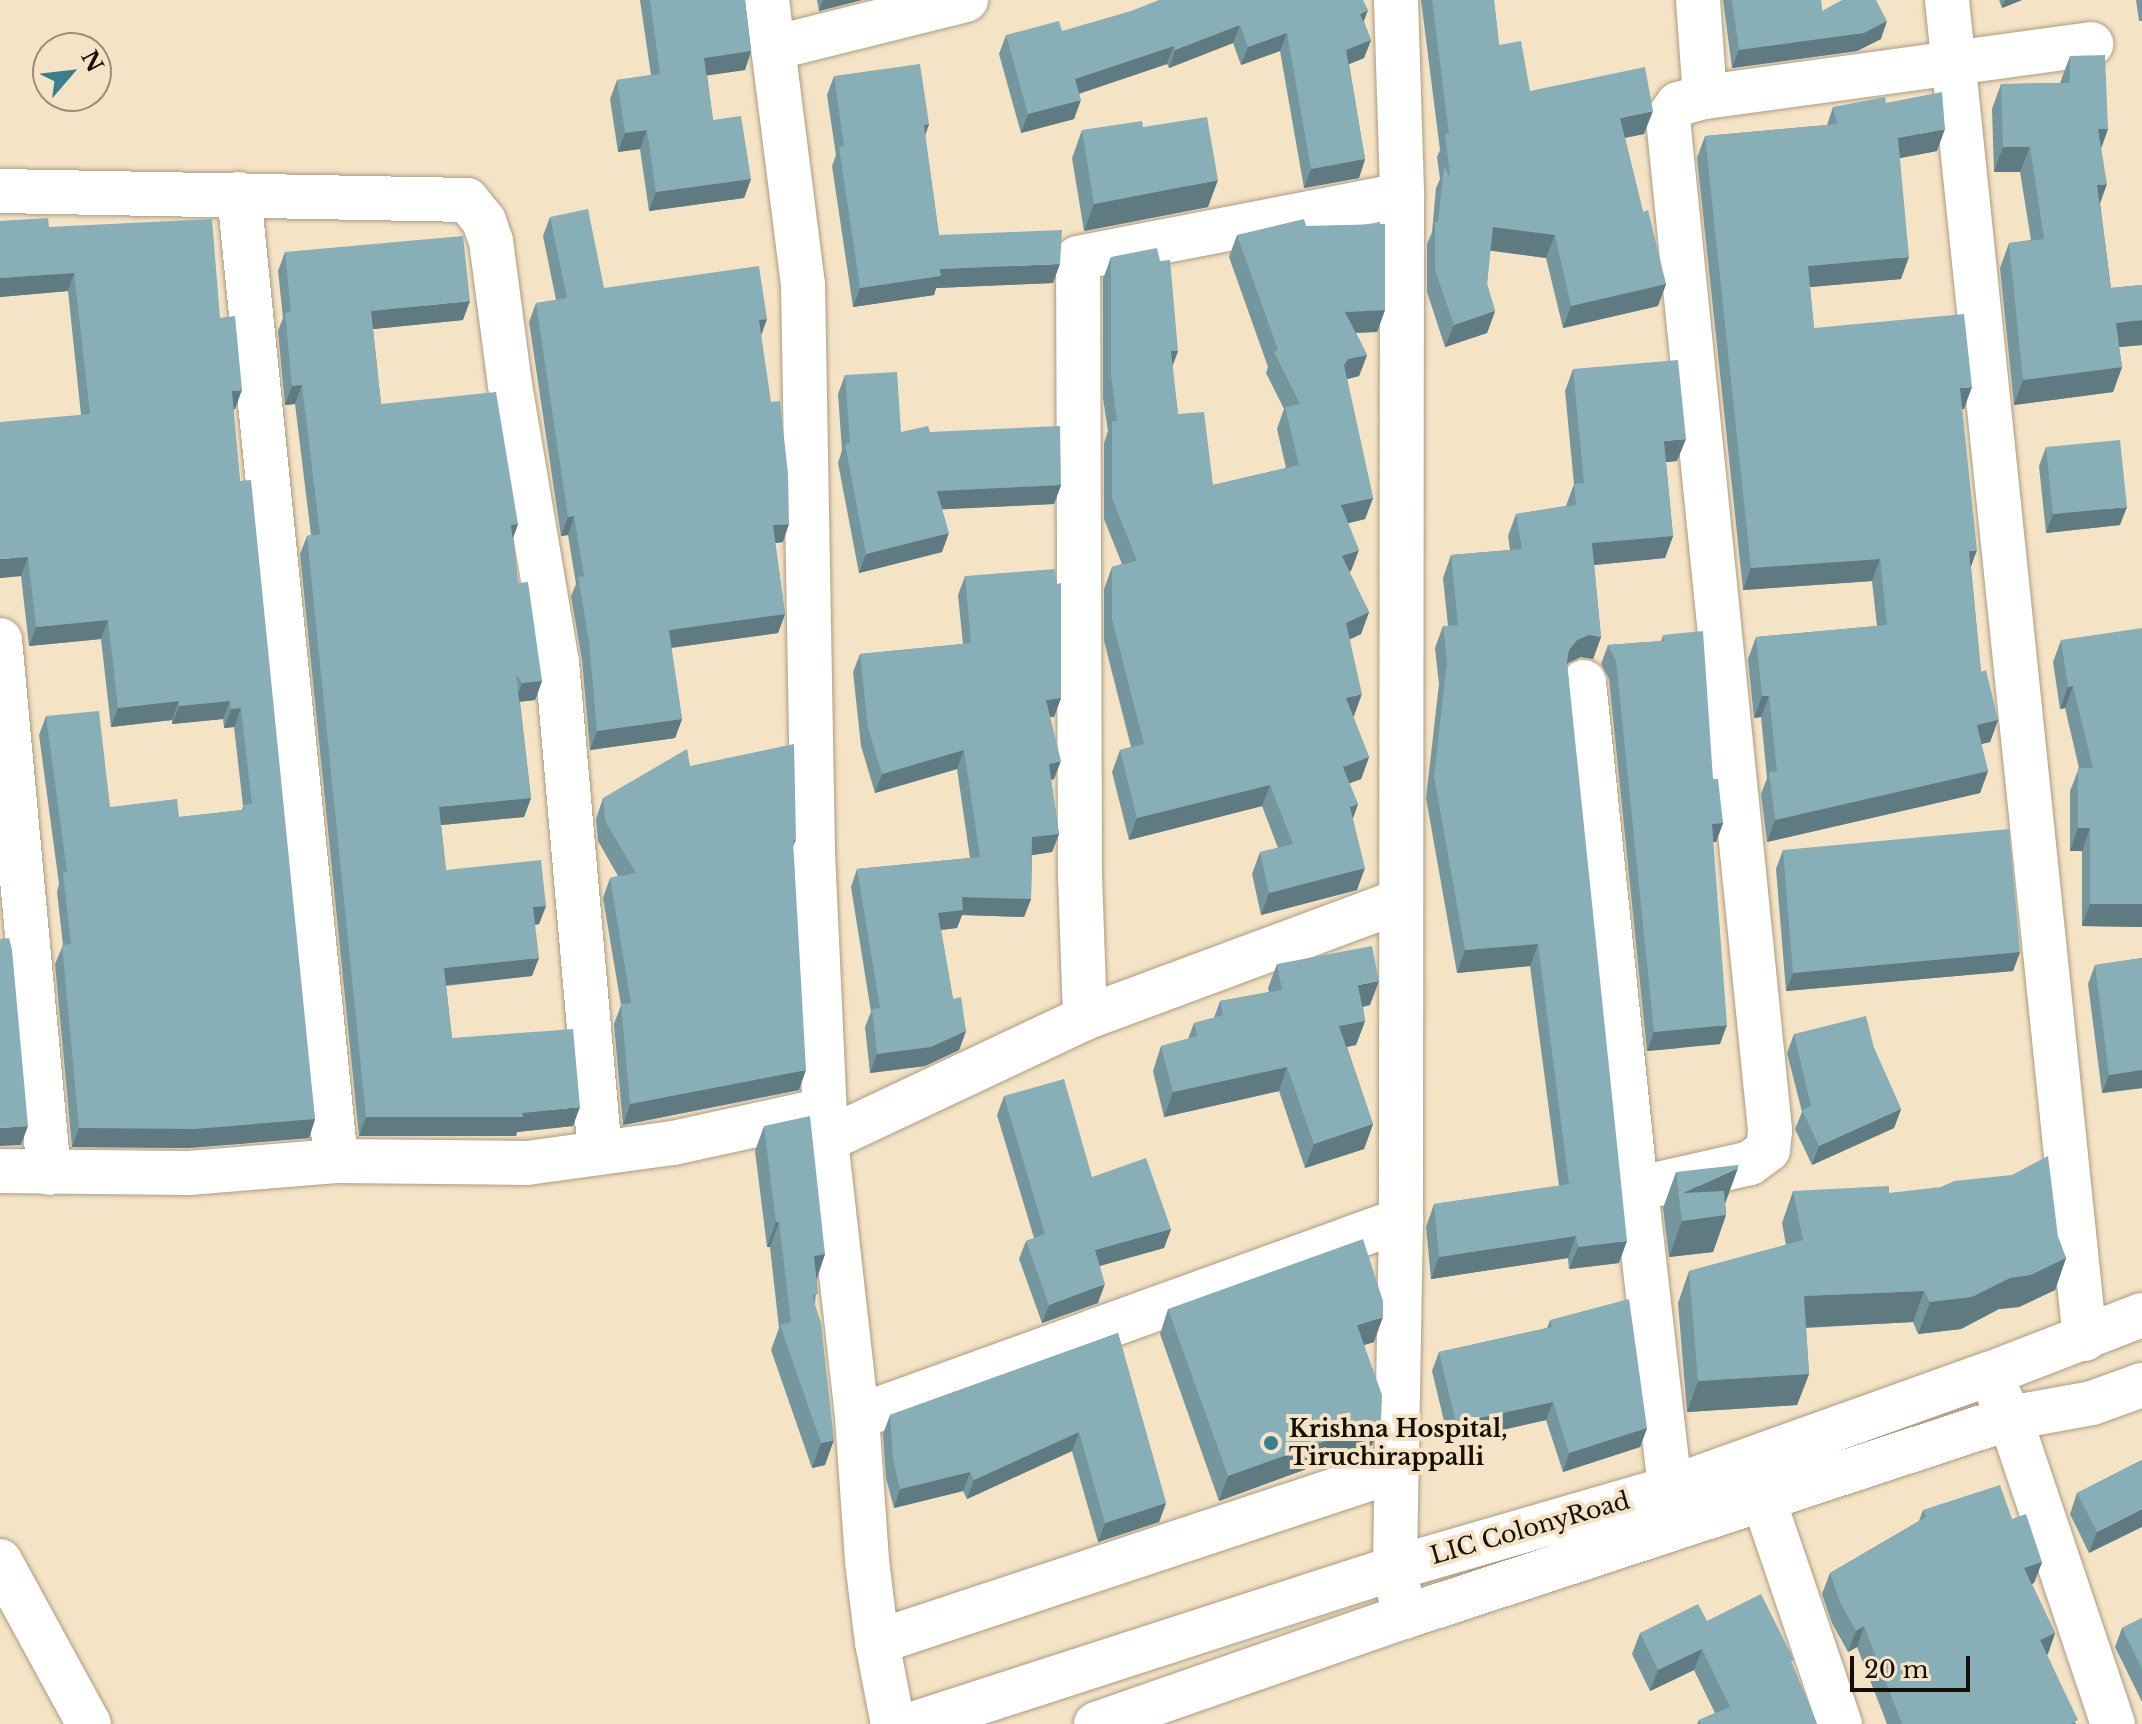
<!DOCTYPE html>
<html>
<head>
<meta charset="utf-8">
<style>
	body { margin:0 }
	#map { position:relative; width:2142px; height:1724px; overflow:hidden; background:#f5e3c6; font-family:"Libre Baskerville",serif }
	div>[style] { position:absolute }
	.roads { filter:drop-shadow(0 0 2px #ad9c81) drop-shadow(0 0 2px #ad9c81) }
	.minor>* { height:44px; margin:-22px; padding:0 22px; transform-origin:22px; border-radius:22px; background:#fff }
	.tertiary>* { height:44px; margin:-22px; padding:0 22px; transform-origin:22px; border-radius:22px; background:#fff }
	.secondary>* { height:44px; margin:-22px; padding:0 22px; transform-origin:22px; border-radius:22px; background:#fff }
	.wall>* { inset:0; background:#75969d }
	.shaded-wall>* { inset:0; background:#5f7a80 }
	.building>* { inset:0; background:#88aeb7 }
	.dots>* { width:22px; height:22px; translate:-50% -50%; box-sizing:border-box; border:4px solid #f5e3c6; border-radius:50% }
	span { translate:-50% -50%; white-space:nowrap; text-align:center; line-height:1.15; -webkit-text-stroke:8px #f5e3c6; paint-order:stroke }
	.poi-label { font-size:24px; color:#150e05; font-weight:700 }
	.left { translate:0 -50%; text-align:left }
	.street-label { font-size:24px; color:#150e05 }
	.north { position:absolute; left:32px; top:32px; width:80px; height:80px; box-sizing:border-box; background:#f5e3c6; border:2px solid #9b8e79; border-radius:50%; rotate:62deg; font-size:22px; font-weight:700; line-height:32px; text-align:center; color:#150e05 }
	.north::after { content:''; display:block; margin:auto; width:28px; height:36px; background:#3b7e8e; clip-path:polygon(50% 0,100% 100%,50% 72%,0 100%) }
	.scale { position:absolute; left:1850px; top:1656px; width:120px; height:36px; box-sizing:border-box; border:4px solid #150e05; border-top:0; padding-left:10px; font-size:24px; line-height:28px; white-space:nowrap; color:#150e05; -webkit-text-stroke:6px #f5e3c6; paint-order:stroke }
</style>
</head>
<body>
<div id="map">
	<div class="roads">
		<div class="minor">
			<div style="left:1396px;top:0;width:195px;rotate:88.2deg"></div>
			<div style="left:1402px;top:195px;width:1025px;rotate:90.06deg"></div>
			<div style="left:1401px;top:1220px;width:348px;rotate:91deg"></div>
			<div style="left:1395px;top:1568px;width:50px;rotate:79.6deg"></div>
			<div style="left:1698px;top:0;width:97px;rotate:85.9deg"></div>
			<div style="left:1947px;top:0;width:1346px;rotate:84.12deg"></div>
			<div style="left:773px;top:48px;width:199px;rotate:-14deg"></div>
			<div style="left:0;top:191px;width:467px;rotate:1.1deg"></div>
			<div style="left:467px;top:200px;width:27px;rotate:51deg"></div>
			<div style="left:484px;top:221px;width:21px;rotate:71deg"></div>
			<div style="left:491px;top:241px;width:145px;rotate:82.5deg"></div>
			<div style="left:510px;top:385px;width:281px;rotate:80.4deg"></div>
			<div style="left:557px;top:662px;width:492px;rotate:85deg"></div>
			<div style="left:239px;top:194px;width:972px;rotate:84.27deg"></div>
			<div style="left:0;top:640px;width:535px;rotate:84.75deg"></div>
			<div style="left:1584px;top:682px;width:510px;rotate:84.14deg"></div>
			<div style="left:1085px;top:1018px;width:140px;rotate:-92deg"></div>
			<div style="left:1080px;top:878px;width:620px;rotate:-90.18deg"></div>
			<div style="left:1078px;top:258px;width:330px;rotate:-11deg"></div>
			<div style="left:826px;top:1140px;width:286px;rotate:-25.2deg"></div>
			<div style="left:1085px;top:1018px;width:335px;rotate:-20.4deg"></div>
			<div style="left:0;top:1171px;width:189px;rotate:0.6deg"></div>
			<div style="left:189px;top:1173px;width:147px;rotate:-4.7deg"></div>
			<div style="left:336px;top:1161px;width:191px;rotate:0.6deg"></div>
			<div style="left:527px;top:1163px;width:147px;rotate:-7.8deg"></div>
			<div style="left:673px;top:1143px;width:155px;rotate:-12.3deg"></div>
			<div style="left:1989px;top:1374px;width:49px;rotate:64.5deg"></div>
			<div style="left:2010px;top:1418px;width:323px;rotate:71.4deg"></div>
			<div style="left:857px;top:1417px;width:579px;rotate:-19.91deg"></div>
			<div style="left:1670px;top:1488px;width:301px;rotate:-96.5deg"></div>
			<div style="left:1636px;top:1189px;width:117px;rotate:-12.8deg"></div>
			<div style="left:1750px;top:1163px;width:22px;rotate:-36deg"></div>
			<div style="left:1768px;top:1150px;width:20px;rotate:-84deg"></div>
			<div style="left:1770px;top:1130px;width:1017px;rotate:-95.76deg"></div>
			<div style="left:1668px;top:118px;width:17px;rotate:-54deg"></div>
			<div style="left:1678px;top:104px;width:28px;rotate:-15deg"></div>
			<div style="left:1705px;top:97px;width:390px;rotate:-7.8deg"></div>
			<div style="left:1764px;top:1501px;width:236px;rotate:71.2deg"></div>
			<div style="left:0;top:1561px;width:186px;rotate:61.4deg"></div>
			<div style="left:877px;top:1642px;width:547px;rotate:-18.34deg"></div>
		</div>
		<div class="tertiary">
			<div style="left:767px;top:0;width:286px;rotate:82.8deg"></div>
			<div style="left:803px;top:284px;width:568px;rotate:88.99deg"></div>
			<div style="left:813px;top:852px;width:288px;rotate:87.4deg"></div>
			<div style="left:826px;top:1140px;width:279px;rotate:83.6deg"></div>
			<div style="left:857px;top:1417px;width:144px;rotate:86deg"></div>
			<div style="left:867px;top:1561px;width:82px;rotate:83deg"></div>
			<div style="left:877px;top:1642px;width:84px;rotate:79deg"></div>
		</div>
		<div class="secondary">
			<div style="left:913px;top:1724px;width:507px;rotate:-17.93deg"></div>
			<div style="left:1395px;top:1568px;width:286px;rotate:-16.2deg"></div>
			<div style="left:1670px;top:1488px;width:339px;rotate:-19.7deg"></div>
			<div style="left:1989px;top:1374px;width:164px;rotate:-21.1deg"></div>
			<div style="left:1096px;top:1724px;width:326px;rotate:-19.2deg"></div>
			<div style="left:1404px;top:1617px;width:638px;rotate:-18.18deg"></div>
			<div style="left:2010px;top:1418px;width:83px;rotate:-10.4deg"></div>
			<div style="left:2092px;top:1403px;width:53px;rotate:-19.8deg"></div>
		</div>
	</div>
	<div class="wall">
		<div style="clip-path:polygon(640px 0,745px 0,751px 51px,745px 70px,707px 75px,713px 120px,751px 179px,744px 198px,649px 211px,640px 149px,618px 152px,610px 99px,617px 80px,651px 75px)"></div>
		<div style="clip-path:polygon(817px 0,862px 0,819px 11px)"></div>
		<div style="clip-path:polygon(1421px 0,1494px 0,1499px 45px,1530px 91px,1644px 134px,1625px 138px,1643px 212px,1666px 284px,1658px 306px,1563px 328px,1546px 258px,1490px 250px,1487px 284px,1495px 311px,1487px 333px,1445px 347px,1427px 292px,1427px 244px,1432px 232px,1436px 188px,1440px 179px,1437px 157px,1440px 150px)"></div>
		<div style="clip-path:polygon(1723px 0,1821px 0,1822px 11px,1881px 39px,1857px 51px,1732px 68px)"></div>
		<div style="clip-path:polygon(1999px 0,2022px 0,2002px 8px)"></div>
		<div style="clip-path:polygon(2136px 0,2142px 0,2142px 21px,2139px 21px)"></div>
		<div style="clip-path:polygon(1364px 22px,1371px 40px,1364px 58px,1349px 64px,1365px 159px,1359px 178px,1304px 188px,1280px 51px,1241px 65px,1233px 43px,1169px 68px,1167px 64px,1079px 94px,1074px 119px,1021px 133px,999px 54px,1006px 35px,1062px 31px)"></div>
		<div style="clip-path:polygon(2070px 56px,2108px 129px,2101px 148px,2100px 203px,2111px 288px,2142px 285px,2142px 345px,2119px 347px,2122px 367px,2113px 392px,2014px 405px,2000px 268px,2009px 243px,2031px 240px,2020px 172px,1994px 172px,1992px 109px,2001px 84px,2060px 83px)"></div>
		<div style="clip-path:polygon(834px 76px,929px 124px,925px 136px,939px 235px,1053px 283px,936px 288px,934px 295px,853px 307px,832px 166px,836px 155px,827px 95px)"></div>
		<div style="clip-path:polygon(1886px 103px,1937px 151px,1900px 158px,1901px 279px,1810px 287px,1814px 328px,1964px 409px,1962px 409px,1971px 567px,1981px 672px,1998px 720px,1990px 742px,1981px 744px,1988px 771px,1980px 793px,1767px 842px,1761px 794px,1767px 778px,1761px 717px,1754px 718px,1748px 659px,1756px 637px,1877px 626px,1872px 581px,1743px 590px,1697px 158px,1705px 136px,1827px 125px,1833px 107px)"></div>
		<div style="clip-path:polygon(1143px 127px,1208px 207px,1084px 231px,1072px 158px,1082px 130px)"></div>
		<div style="clip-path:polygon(550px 217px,604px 288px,767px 319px,761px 336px,783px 542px,775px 543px,785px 614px,778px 633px,671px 648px,682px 719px,675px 738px,590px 750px,582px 660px,571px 596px,576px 584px,568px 535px,561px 536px,529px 322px,536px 303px,556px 300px,543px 236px)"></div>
		<div style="clip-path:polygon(0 221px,49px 227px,220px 318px,235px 409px,233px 409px,240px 481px,315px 1119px,309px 1138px,188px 1148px,72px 1147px,55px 964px,63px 945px,57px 892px,59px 884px,39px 735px,46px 716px,110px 807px,179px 817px,242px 810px,243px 806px,234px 727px,224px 728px,223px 719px,172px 724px,172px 720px,111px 727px,101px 639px,29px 646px,21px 576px,0 578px,81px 415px,68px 291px,0 297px)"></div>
		<div style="clip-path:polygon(1306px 226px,1385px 310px,1377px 332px,1356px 333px,1367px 355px,1359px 376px,1347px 379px,1373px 498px,1365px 519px,1348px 523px,1351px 571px,1349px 572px,1369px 612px,1361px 634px,1350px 639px,1354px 716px,1353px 716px,1369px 757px,1361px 779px,1349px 783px,1358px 804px,1353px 818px,1357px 890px,1261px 915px,1252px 874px,1260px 852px,1278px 848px,1262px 806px,1129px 840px,1112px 772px,1120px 750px,1131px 747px,1104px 641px,1104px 589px,1112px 567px,1122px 564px,1104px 519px,1104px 443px,1108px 431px,1103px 398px,1103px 279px,1111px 257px,1178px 351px,1172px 367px,1178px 414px,1213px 485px,1286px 468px,1277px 429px,1284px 409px,1266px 373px,1268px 367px,1229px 257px,1237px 235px)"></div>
		<div style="clip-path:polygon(285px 252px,463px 320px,373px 329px,381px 404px,518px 524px,513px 538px,518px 583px,542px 681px,535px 700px,520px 702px,531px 798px,524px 817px,441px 825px,446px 870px,546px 906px,539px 924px,535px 925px,532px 976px,446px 986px,452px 1038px,573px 1126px,517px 1132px,516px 1136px,359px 1136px,300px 554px,307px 536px,311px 535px,295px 404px,285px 405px,278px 331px,283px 318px,278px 271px)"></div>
		<div style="clip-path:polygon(1573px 369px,1677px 461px,1666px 462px,1673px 536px,1665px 558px,1594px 565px,1601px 637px,1593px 659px,1581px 657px,1567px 664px,1619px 1263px,1569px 1269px,1568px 1258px,1431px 1279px,1426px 1227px,1434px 1204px,1559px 1186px,1530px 966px,1457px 973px,1426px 798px,1439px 684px,1435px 648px,1443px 626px,1448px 626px,1443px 578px,1451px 555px,1510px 550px,1508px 536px,1516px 514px,1566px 506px,1574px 484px,1565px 391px)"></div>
		<div style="clip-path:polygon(845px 375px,901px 432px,1061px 485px,1054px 504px,942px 509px,942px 552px,859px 573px,838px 463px,842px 450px,838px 394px)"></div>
		<div style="clip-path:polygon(2046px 447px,2120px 525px,2046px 533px,2039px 466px)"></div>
		<div style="clip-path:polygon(965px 576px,1061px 698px,1054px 717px,1050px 717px,1054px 779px,1051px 780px,1059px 834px,1052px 852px,1032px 855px,1031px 899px,1024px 917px,962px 915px,957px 928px,941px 930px,953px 999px,966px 1031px,959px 1050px,925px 1066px,870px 1073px,865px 1027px,871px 1012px,851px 887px,857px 869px,970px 858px,957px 769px,875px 793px,861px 746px,853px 672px,860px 654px,963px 644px,958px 595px)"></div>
		<div style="clip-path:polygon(1663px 635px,1713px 779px,1723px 823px,1716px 842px,1713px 842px,1720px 1044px,1647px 1051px,1609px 679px,1601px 664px,1608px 645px,1661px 641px)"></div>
		<div style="clip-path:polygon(2061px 640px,2142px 927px,2082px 926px,2082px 851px,2070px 851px,2070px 791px,2079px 768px,2065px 708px,2060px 709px,2053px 662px)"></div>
		<div style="clip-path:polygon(690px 766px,796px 840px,793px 847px,799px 1090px,623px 1125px,614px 1024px,621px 1005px,603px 898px,610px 878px,618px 876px,598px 841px,596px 819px,603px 798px)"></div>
		<div style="clip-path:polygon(1783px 850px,2020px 952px,2013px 971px,1786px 991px,1776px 869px)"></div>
		<div style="clip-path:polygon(2142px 958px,2142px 1088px,2102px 1093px,2088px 984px,2095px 965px)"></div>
		<div style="clip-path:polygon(1277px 964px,1370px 1005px,1363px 1007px,1365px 1021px,1356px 1045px,1347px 1047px,1373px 1124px,1364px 1149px,1305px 1168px,1279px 1091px,1164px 1117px,1153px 1071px,1161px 1046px,1188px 1039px,1194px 1023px,1214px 1018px,1220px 1001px,1269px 992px,1268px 988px)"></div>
		<div style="clip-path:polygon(1794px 1034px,1874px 1048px,1901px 1109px,1894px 1128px,1812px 1165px,1795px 1129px,1802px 1112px,1787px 1053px)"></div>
		<div style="clip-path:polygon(1004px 1096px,1092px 1177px,1171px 1229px,1164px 1248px,1100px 1266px,1098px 1303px,1042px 1323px,1019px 1259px,1026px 1241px,1034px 1238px,997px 1115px)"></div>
		<div style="clip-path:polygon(764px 1126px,825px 1254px,817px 1279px,815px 1304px,825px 1465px,812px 1468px,771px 1350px,779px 1328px,770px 1247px,767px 1247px,755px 1151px)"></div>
		<div style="clip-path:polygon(1676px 1172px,1725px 1204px,1726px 1215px,1713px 1252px,1669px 1257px,1663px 1208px)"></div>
		<div style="clip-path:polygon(1793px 1191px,1889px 1193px,2058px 1237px,2066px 1258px,2055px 1290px,2019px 1307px,1999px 1309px,1961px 1329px,1918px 1334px,1913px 1322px,1806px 1328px,1809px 1374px,1797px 1405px,1687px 1412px,1678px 1303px,1689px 1271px,1786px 1245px,1782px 1223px)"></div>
		<div style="clip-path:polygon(1168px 1309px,1374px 1342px,1364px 1345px,1381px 1421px,1372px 1445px,1219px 1501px,1160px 1334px)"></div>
		<div style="clip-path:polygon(1550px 1320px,1647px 1428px,1640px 1447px,1563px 1472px,1546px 1420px,1449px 1442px,1432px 1371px,1439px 1352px,1547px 1328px)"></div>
		<div style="clip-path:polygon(1118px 1333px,1166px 1503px,1159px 1522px,1098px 1542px,1072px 1451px,967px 1499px,963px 1491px,894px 1508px,886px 1478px,883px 1434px,890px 1415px)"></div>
		<div style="clip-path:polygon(2142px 1460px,2089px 1553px,2070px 1514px,2077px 1493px)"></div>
		<div style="clip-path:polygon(1923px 1510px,2012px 1519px,2042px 1562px,2034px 1583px,2032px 1584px,2055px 1633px,2047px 1655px,2076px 1724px,1887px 1724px,1857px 1647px,1848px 1652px,1832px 1623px,1822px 1594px,1830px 1573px,1919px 1521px)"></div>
		<div style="clip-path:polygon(2142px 1618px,2142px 1702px,2115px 1647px,2122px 1628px)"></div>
		<div style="clip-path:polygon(1707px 1621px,1792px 1664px,1817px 1724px,1697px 1724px,1699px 1720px,1715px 1713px,1694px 1670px,1650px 1691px,1632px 1654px,1640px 1633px)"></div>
	</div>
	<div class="shaded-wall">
		<div style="clip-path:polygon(823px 0,862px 0,819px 11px)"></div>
		<div style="clip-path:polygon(2005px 0,2022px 0,2002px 8px)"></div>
		<div style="clip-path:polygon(1368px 10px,1361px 29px,1360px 14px)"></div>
		<div style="clip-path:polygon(1887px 21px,1881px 39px,1857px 51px,1732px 68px,1739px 50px)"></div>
		<div style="clip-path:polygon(1240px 25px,1233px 43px,1169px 68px,1175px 50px)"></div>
		<div style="clip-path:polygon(1287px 33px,1280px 51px,1241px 65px,1248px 47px)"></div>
		<div style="clip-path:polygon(1371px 40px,1364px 58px,1340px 68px,1346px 50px)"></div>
		<div style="clip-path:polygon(1174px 46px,1167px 64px,1068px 97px,1075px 79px)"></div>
		<div style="clip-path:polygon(751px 51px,745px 70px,697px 77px,704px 58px)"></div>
		<div style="clip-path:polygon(1081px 100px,1074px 119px,1021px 133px,1028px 114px)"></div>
		<div style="clip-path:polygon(1653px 111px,1644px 134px,1612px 140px,1620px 118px)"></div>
		<div style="clip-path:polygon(929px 124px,922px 143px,924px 125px)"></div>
		<div style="clip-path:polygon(1945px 129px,1937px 151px,1890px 160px,1898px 138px)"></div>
		<div style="clip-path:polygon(2098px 129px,2108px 129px,2099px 154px)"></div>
		<div style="clip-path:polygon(647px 130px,640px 149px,618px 152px,625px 133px)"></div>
		<div style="clip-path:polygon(2003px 147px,2030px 147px,2020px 172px,1994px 172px)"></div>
		<div style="clip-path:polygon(1365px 159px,1359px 178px,1304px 188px,1311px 169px)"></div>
		<div style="clip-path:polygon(751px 179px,744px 198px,649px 211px,656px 192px)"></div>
		<div style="clip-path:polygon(1218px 180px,1208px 207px,1084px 231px,1094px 204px)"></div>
		<div style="clip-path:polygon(2107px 184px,2098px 209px,2097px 185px)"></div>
		<div style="clip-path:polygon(1493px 227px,1555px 235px,1546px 258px,1485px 250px)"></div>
		<div style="clip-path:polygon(1909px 257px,1901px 279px,1800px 288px,1808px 266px)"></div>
		<div style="clip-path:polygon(1060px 264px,1053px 283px,936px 288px,934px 295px,853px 307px,860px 288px,940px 269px)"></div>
		<div style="clip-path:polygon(74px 273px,68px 291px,0 297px,0 278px)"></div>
		<div style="clip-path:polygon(1666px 284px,1658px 306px,1563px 328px,1571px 306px)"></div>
		<div style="clip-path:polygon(470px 301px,463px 320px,364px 330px,371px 311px)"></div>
		<div style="clip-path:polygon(1385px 310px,1377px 332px,1337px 333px,1345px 312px)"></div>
		<div style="clip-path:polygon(1495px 311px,1487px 333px,1445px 347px,1454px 325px)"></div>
		<div style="clip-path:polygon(767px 319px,760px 337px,759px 320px)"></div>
		<div style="clip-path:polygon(2142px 320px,2142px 345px,2107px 348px,2116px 323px)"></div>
		<div style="clip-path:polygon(1171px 351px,1178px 351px,1170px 372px)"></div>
		<div style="clip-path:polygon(1367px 355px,1359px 376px,1340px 381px,1344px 365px,1348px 359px)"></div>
		<div style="clip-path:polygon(2122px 367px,2113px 392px,2014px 405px,2023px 380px)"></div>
		<div style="clip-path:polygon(302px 385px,295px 404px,285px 405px,292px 386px)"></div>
		<div style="clip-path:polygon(1972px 387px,1964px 409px,1952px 410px,1960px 388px)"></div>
		<div style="clip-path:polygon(242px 390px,235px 409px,225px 410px,232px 391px)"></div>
		<div style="clip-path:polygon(1686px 439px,1677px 461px,1656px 463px,1664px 441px)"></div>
		<div style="clip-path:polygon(1061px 485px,1054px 504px,930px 510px,937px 491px)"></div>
		<div style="clip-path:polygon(1373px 498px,1365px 519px,1333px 527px,1341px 505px)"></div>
		<div style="clip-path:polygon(2127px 507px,2120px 525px,2046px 533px,2053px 514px)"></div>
		<div style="clip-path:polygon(574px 516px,568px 535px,561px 536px,568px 517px)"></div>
		<div style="clip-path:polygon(518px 524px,511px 543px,511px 525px)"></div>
		<div style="clip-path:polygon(789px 524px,783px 542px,766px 544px,773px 525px)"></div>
		<div style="clip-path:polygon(949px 533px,942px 552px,859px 573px,866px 554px)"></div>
		<div style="clip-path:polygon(1673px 536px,1665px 558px,1584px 566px,1592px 543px)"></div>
		<div style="clip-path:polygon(1359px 550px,1351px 571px,1334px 578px,1342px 556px)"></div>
		<div style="clip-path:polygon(1977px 550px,1969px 572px,1969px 551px)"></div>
		<div style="clip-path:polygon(28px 557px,21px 576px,0 578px,0 559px)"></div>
		<div style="clip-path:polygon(1880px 559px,1872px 581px,1743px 590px,1751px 568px)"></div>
		<div style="clip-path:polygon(1369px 612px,1361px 634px,1338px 645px,1346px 623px)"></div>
		<div style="clip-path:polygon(785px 614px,778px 633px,662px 649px,669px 630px)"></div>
		<div style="clip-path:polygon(108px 620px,101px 639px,29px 646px,36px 627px)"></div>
		<div style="clip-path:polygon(1589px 635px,1601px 637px,1593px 659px,1581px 657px,1569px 662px,1561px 673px,1569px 650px,1577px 640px)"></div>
		<div style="clip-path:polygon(542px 681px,535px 700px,515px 702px,522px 683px)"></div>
		<div style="clip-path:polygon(2073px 686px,2065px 708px,2060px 709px,2068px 687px)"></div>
		<div style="clip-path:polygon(1362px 694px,1354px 716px,1338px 719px,1346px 698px)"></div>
		<div style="clip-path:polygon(1762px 696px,1769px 696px,1761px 717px,1754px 718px)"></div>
		<div style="clip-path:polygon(1061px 698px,1054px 717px,1039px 718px,1046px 700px)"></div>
		<div style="clip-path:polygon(179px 701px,172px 720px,111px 727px,118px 708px)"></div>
		<div style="clip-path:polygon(230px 701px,223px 719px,172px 724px,179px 706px)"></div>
		<div style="clip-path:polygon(241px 708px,234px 727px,224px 728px,231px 709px)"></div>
		<div style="clip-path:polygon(682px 719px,675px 738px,590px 750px,597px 731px)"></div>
		<div style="clip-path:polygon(1998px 720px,1990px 742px,1969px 747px,1977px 725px)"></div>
		<div style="clip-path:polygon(964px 750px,957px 769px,875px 793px,882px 774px)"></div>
		<div style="clip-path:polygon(1369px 757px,1361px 779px,1335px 789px,1343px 767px)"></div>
		<div style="clip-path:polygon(1061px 761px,1054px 779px,1042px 782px,1049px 764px)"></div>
		<div style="clip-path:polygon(1988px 771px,1980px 793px,1767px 842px,1775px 820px)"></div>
		<div style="clip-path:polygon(1270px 785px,1262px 806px,1129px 840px,1137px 818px)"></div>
		<div style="clip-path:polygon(531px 798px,524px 817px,432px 826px,439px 807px)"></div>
		<div style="clip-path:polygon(1358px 804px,1350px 826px,1350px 807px)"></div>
		<div style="clip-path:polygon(1723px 823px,1716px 842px,1705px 843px,1712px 824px)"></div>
		<div style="clip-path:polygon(2078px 828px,2090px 828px,2082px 851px,2070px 851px)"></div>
		<div style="clip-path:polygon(1059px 834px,1052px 852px,1026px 856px,1032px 837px)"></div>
		<div style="clip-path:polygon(1365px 868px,1357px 890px,1261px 915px,1269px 893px)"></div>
		<div style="clip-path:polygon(962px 897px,1031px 899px,1024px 917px,962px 915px,957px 928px,931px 931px,938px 913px)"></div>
		<div style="clip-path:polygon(2090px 904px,2142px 904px,2142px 927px,2082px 926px)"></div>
		<div style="clip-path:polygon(546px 906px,539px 924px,526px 926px,533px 907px)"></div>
		<div style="clip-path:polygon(1538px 944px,1530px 966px,1457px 973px,1465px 950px)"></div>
		<div style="clip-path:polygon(2020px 952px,2013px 971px,1786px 991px,1793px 973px)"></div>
		<div style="clip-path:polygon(539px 958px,532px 976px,437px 986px,444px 968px)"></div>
		<div style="clip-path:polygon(1379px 981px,1370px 1005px,1349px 1009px,1358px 985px)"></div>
		<div style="clip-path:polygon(1365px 1021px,1356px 1045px,1330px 1050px,1339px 1026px)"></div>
		<div style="clip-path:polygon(1727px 1025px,1720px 1044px,1647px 1051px,1654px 1032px)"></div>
		<div style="clip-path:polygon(966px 1031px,959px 1050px,925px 1066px,870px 1073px,877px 1054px)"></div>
		<div style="clip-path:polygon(1287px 1067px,1279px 1091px,1164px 1117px,1173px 1092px)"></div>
		<div style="clip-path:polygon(806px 1070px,799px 1090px,623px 1125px,630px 1104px)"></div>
		<div style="clip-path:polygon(2142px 1070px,2142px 1088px,2102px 1093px,2109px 1075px)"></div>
		<div style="clip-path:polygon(580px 1107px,573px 1126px,517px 1132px,516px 1136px,359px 1136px,366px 1117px,522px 1113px)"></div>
		<div style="clip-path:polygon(1901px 1109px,1894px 1128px,1812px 1165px,1819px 1146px)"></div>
		<div style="clip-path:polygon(315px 1119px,309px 1138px,188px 1148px,72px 1147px,79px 1128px)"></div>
		<div style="clip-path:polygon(1373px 1124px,1364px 1149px,1305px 1168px,1314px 1144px)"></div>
		<div style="clip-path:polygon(28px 1126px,21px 1145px,0 1146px,0 1128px)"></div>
		<div style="clip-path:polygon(1738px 1168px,1725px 1204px,1726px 1215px,1713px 1252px,1669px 1257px,1682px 1221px,1683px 1193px)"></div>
		<div style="clip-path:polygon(776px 1222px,779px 1222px,770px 1247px,767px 1247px)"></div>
		<div style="clip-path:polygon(1171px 1229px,1164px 1248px,1088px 1269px,1095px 1250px)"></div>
		<div style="clip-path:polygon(1576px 1236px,1568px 1258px,1431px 1279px,1439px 1257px)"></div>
		<div style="clip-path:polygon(1627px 1241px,1619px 1263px,1569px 1269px,1578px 1247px)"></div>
		<div style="clip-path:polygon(825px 1254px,816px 1279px,814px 1256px)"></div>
		<div style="clip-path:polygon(2066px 1258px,2055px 1290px,2019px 1307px,1999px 1309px,1961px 1329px,1918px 1334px,1930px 1302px,2010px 1278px)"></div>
		<div style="clip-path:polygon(1105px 1284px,1098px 1303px,1042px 1323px,1049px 1305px)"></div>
		<div style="clip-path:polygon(1924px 1291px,1913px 1322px,1792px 1328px,1804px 1296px)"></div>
		<div style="clip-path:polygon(1383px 1317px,1374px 1342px,1348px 1350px,1357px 1325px)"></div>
		<div style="clip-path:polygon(1809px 1374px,1797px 1405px,1687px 1412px,1698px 1381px)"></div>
		<div style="clip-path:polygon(1553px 1402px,1546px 1420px,1449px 1442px,1456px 1423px)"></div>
		<div style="clip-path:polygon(1381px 1421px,1372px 1445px,1219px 1501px,1228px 1476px)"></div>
		<div style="clip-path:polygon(1647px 1428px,1640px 1447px,1563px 1472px,1569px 1453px)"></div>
		<div style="clip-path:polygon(1079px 1432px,1072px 1451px,967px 1499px,974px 1480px)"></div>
		<div style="clip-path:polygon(834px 1440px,825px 1465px,812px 1468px,821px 1443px)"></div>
		<div style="clip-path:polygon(970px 1472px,963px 1491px,894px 1508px,900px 1489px)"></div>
		<div style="clip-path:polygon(1166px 1503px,1159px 1522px,1098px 1542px,1105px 1523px)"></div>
		<div style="clip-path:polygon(2142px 1509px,2142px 1527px,2089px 1553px,2097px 1532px)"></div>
		<div style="clip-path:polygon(2042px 1562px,2034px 1583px,2017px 1589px,2024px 1568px)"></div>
		<div style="clip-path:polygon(1864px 1626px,1857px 1647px,1848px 1652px,1856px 1631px)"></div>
		<div style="clip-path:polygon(2055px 1633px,2048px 1654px,2032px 1661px,2040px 1640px)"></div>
		<div style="clip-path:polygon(1702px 1649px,1694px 1670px,1650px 1691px,1658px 1670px)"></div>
	</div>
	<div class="building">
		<div style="clip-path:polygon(650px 0,745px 0,751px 51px,704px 58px,713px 120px,741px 116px,751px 179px,656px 192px,647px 130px,625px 133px,617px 80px,660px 74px)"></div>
		<div style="clip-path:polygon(1159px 0,1363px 0,1368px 10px,1360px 14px,1371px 40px,1346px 50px,1365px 159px,1311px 169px,1287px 33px,1248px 47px,1240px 25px,1175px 50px,1174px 46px,1075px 79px,1081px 100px,1028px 114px,1006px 35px,1059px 21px,1062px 31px,1131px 11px)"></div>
		<div style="clip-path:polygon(1432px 0,1494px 0,1499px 45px,1521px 41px,1530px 91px,1645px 67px,1653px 111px,1620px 118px,1643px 212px,1648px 210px,1666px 284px,1571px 306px,1555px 235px,1493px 227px,1487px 284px,1495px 311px,1454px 325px,1435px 270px,1435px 222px,1438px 222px,1444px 166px,1450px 177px,1445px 134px,1449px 134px)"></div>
		<div style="clip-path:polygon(1732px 0,1821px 0,1822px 11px,1842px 0,1876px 0,1887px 21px,1864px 33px,1739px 50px)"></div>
		<div style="clip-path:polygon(2105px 55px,2108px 129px,2098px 129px,2107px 184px,2097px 185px,2111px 288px,2142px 285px,2142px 320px,2116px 323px,2122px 367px,2023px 380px,2009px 243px,2044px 239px,2030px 147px,2003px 147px,2001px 84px,2070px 83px,2070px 56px)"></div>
		<div style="clip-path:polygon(920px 64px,929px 124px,924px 125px,939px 235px,1062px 230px,1060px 264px,940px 269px,941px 276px,860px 288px,839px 147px,844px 146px,834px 76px)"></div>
		<div style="clip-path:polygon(1942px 92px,1945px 129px,1898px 138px,1909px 257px,1808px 266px,1814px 328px,1964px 314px,1972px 387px,1960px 388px,1977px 550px,1969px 551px,1981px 672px,1986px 670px,1998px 720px,1977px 725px,1988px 771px,1775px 820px,1769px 772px,1777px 772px,1769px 696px,1762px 696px,1756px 637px,1887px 625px,1880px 559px,1751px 568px,1705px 136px,1837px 124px,1833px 107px,1885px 97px,1886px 103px)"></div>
		<div style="clip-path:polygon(1207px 117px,1218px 180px,1094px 204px,1082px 130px,1142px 121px,1143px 127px)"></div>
		<div style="clip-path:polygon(588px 209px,604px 288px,759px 266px,767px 319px,759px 320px,771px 402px,780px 401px,788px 474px,789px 524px,773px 525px,785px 614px,669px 630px,682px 719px,597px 731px,589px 641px,578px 577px,584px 576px,574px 516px,568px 517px,536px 303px,567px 298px,550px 217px)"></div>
		<div style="clip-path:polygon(48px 218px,49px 227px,212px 219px,220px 318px,235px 316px,242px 390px,232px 391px,240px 481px,251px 480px,315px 1119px,195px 1129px,79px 1128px,62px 945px,71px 944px,63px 873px,67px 872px,46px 716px,99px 711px,110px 807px,177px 799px,179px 817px,244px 810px,243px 805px,252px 804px,241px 708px,231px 709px,230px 701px,179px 706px,179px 701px,118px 708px,108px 620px,36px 627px,28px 557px,0 559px,0 422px,90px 414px,74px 273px,0 278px,0 221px)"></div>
		<div style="clip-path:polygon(1304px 219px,1306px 226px,1385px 224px,1385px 310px,1345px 312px,1367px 355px,1348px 359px,1344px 365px,1373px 498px,1341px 505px,1359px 550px,1342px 556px,1369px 612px,1346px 623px,1362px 694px,1346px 698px,1369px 757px,1343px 767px,1358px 804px,1350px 807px,1365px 868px,1269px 893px,1260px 852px,1293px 844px,1270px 785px,1137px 818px,1120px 750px,1144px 744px,1112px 619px,1112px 567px,1137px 561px,1112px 498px,1112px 421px,1117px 421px,1111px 376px,1111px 257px,1157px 248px,1160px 261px,1170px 260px,1178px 351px,1171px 351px,1178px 414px,1204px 412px,1213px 485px,1299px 465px,1285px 407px,1300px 404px,1274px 352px,1278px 350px,1237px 235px)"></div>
		<div style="clip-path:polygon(463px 236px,470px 301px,371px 311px,381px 404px,496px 392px,518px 524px,511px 525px,518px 583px,528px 582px,542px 681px,522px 683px,516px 674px,531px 798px,439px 807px,446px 870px,541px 860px,546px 906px,533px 907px,539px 958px,444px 968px,452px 1038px,573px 1029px,580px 1107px,522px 1113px,523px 1117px,366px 1117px,307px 536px,320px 534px,302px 385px,292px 386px,285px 313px,291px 312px,285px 252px)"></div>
		<div style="clip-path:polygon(1678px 360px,1686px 439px,1664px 441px,1673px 536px,1592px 543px,1601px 637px,1589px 635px,1577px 640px,1569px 650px,1567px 662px,1627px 1241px,1578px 1247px,1576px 1236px,1439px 1257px,1434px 1204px,1569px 1184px,1538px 944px,1465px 950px,1434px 776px,1447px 662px,1443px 626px,1458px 625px,1451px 555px,1522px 549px,1516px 514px,1576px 505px,1574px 484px,1584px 483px,1573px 369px)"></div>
		<div style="clip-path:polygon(897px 372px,901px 432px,928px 426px,930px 432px,1060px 426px,1061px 485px,937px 491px,949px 533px,866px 554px,845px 444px,850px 443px,845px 375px)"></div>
		<div style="clip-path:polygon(2120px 440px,2127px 507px,2053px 514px,2046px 447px)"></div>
		<div style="clip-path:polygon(1055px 569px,1057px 584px,1061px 583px,1061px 698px,1046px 700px,1061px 761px,1049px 764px,1059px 834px,1032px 837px,1031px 899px,962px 897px,963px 910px,938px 913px,953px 999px,961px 997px,966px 1031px,931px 1047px,877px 1054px,872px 1009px,880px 1008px,857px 869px,980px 857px,964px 750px,882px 774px,868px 728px,860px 654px,971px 643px,965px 576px)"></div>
		<div style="clip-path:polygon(2142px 628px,2142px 904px,2090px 904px,2090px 828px,2078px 828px,2078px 768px,2093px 768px,2073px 686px,2068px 687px,2061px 640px)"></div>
		<div style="clip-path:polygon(1703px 631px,1713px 779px,1718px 779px,1723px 823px,1712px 824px,1727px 1025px,1654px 1032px,1616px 661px,1608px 645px,1664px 641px,1663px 635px)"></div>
		<div style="clip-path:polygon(794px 744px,796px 840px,793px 840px,806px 1070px,630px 1104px,621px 1004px,631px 1003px,610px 878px,636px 873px,605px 821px,603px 798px,687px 749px,690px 766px)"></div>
		<div style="clip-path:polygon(2009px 829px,2020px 952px,1793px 973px,1783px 850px)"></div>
		<div style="clip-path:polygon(9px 938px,12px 950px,28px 1126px,0 1128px,0 939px)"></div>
		<div style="clip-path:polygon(1372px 946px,1379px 981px,1358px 985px,1365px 1021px,1339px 1026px,1373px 1124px,1314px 1144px,1287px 1067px,1173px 1092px,1161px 1046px,1197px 1036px,1194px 1023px,1223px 1015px,1220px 1001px,1282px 990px,1277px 964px)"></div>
		<div style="clip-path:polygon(2142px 958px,2142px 1070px,2109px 1075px,2095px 965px)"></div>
		<div style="clip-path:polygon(1866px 1016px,1874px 1048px,1901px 1109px,1819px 1146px,1802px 1110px,1811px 1106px,1794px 1034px)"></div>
		<div style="clip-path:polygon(1064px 1079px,1092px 1177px,1146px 1158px,1171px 1229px,1095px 1250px,1105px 1284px,1049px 1305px,1026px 1241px,1045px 1234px,1004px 1096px)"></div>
		<div style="clip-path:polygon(810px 1116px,825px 1254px,814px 1256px,818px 1294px,812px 1295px,821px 1323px,834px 1440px,821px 1443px,780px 1325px,791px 1322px,779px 1222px,776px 1222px,764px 1126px)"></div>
		<div style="clip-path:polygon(2048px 1156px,2058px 1237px,2066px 1258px,2031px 1275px,2010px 1278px,1972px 1297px,1930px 1302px,1924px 1291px,1804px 1296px,1809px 1374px,1698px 1381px,1689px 1271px,1803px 1240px,1793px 1191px,1889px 1186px,1889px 1193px,1941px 1187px,1954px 1181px,2012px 1175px)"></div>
		<div style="clip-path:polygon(1738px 1165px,1738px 1168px,1683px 1193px,1724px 1191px,1726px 1215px,1682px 1221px,1676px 1172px)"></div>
		<div style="clip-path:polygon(1363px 1239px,1383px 1301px,1383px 1317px,1357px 1325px,1382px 1395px,1381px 1421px,1228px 1476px,1168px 1309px)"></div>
		<div style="clip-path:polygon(1629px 1299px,1647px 1428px,1569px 1453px,1553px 1402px,1456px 1423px,1439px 1352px,1552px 1327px,1550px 1320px)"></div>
		<div style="clip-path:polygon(1118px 1333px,1166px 1503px,1105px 1523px,1079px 1432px,974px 1480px,970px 1472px,900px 1489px,893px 1459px,890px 1415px)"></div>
		<div style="clip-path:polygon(2142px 1460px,2142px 1509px,2097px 1532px,2077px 1493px)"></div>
		<div style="clip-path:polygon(2000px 1485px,2012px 1519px,2026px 1514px,2042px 1562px,2024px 1568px,2055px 1633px,2040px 1640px,2078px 1720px,2070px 1724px,1902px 1724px,1864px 1626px,1856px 1631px,1840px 1602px,1830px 1573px,1926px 1517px,1923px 1510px)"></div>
		<div style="clip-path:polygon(1761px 1594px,1794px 1660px,1791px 1661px,1817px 1724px,1701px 1724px,1699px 1720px,1730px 1707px,1702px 1649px,1658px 1670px,1640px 1633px,1698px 1604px,1707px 1621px)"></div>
		<div style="clip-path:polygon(2142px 1618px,2142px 1669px,2122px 1628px)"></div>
	</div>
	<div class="dots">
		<div style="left:1271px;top:1443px;background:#3b7e8e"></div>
	</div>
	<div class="poi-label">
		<span class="left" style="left:1289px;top:1443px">Krishna Hospital,<br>Tiruchirappalli</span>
	</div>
	<div class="street-label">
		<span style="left:1530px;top:1528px;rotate:-16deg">LIC ColonyRoad</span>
	</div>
	<div class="north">N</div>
	<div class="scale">20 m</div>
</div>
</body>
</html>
